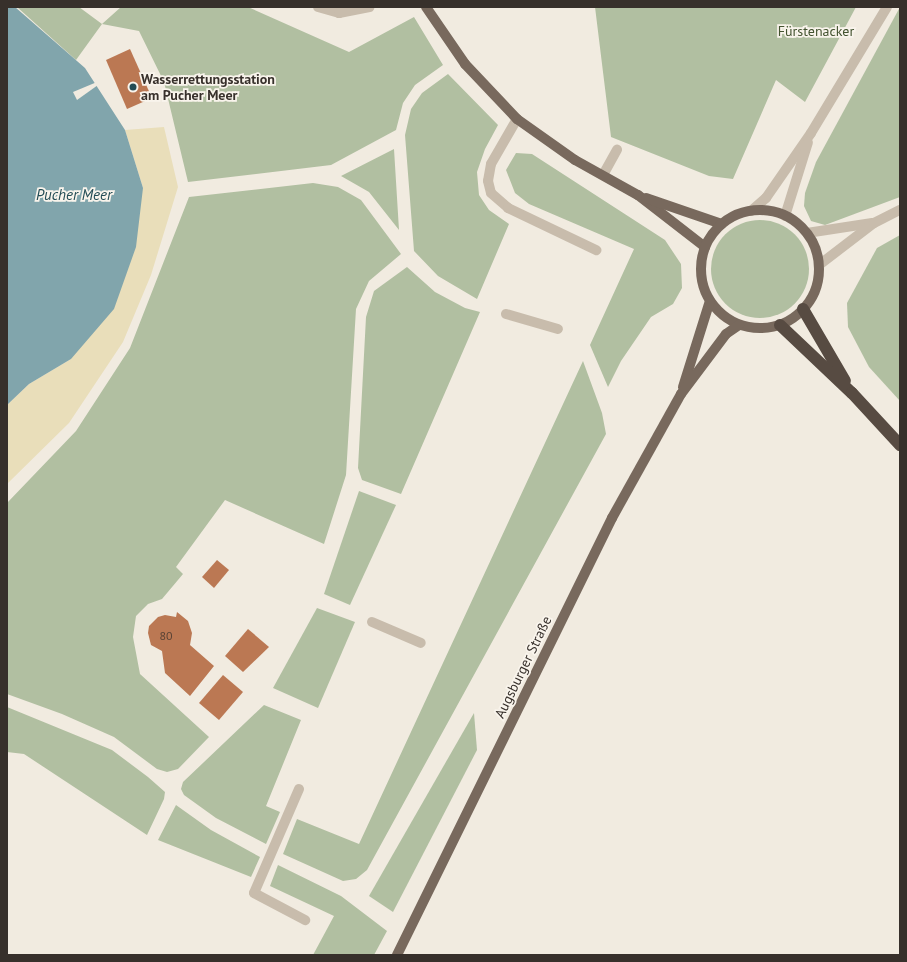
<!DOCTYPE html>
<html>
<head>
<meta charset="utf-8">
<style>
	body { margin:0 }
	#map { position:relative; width:907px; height:962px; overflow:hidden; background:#f1ebe0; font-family:"PT Sans",sans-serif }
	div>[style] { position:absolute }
	.green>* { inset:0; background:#b1bfa1 }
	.round { border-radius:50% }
	.sand>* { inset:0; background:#e9deba }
	.water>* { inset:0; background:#81a5ac }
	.pier>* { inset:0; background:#f1ebe0 }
	.building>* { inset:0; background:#bb7853 }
	.minor>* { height:10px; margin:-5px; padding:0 5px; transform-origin:5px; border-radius:5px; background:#c8bcac }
	.major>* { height:10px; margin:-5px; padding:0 5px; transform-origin:5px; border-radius:5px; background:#78695d }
	.major>.ring { margin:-5px; padding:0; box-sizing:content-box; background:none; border:10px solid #78695d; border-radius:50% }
	.highway>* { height:12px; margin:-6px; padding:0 6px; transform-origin:6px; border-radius:6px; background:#574b42 }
	.dots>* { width:11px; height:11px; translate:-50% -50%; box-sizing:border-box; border:2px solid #f9f4ec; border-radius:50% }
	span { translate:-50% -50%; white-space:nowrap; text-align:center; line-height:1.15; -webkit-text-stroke:3.5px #f9f4ec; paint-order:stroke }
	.number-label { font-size:12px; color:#584235 }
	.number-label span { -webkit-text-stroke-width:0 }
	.park-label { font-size:14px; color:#435330 }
	.poi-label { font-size:14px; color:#37302b; font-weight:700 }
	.left { translate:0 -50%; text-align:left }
	.street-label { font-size:14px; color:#37302b }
	.water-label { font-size:15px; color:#234c55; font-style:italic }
	.frame { position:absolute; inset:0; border:8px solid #37302b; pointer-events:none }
</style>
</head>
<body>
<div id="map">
	<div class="green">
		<div style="clip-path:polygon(17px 7px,79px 7px,102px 24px,121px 7px,248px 7px,349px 52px,414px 17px,443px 65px,415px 85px,403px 103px,396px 130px,331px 165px,188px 182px,164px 82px,139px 31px,102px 24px,76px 60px)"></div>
		<div style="clip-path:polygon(595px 7px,856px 7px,805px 102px,776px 80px,733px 179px,709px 176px,611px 137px)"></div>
		<div style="clip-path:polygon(900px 7px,900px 197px,825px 225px,811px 221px,804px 206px,805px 193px,816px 162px)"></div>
		<div style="clip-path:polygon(448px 74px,498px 125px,485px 149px,477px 172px,479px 195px,489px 210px,509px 224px,477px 299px,438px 276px,414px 251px,405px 135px,411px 109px,422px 93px)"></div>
		<div style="clip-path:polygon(394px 149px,399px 230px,369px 192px,341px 176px)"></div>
		<div style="clip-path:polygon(516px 153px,532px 154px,665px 240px,681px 264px,682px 288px,673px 304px,651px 317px,621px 361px,608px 387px,590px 345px,634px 249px,529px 204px,515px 193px,506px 170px)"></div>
		<div style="clip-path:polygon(313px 183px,338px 187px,361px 200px,401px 254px,369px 281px,356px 309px,346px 475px,324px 544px,225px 500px,176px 567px,183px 574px,162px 599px,148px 604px,136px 616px,133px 637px,140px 674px,209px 737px,178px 769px,167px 772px,157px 769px,114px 737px,62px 714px,7px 694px,7px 503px,76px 431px,130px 348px,189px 197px)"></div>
		<div class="round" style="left:711px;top:220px;width:98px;height:98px"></div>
		<div style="clip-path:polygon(900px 235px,900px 401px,869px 367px,848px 327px,847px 303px,877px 248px)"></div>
		<div style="clip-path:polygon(407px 267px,435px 292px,465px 308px,480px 312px,401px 494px,362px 480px,358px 468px,366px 317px,374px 291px)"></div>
		<div style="clip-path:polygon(583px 361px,602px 413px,606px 434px,367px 870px,356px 879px,343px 881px,283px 854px,297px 819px,359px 844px)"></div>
		<div style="clip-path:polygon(359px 491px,396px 505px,350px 605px,324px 594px)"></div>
		<div style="clip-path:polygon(317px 608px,355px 622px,318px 708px,273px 688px)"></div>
		<div style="clip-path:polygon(264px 705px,301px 720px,266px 806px,280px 812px,266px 844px,216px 818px,184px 795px,181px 789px,183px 782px)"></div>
		<div style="clip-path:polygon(7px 707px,112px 750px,148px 777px,165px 792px,164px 799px,147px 835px,24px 754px,7px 752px)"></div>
		<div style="clip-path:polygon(474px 713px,477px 750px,393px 912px,369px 896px)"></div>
		<div style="clip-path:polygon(176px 805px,211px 830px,260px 857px,251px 877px,158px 840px)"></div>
		<div style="clip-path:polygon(278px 865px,341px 896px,387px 931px,374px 955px,313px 955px,334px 916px,270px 886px)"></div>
	</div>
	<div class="sand">
		<div style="clip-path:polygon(164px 127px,178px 187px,151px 275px,123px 342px,69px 423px,7px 484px,7px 405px,29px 384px,71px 359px,143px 188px,125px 130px)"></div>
	</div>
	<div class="water">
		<div style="clip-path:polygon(7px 7px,15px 7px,85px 68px,125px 130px,143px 188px,136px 247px,114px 309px,71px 359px,29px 384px,7px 405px)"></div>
	</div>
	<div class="pier">
		<div style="clip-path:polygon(97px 82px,98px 85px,77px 100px,73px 92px)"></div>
	</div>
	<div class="building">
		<div style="clip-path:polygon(130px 49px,152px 98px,127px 109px,106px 60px)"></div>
		<div style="clip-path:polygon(217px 560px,229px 570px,214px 588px,202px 577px)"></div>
		<div style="clip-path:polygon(177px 612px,188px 621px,192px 633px,190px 645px,214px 666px,190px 696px,165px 673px,162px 651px,151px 645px,148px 633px,149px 626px,158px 617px,165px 615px,176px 617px)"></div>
		<div style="clip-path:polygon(248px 629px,269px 647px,243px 672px,225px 656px)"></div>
		<div style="clip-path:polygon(223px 675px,243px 692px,219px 720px,199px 703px)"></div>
	</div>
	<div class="minor">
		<div style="left:318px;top:7px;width:22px;rotate:16deg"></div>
		<div style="left:339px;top:13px;width:31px;rotate:-11deg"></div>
		<div style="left:517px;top:119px;width:52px;rotate:120deg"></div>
		<div style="left:491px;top:164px;width:17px;rotate:100deg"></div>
		<div style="left:488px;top:181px;width:12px;rotate:76deg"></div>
		<div style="left:491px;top:193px;width:23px;rotate:41deg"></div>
		<div style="left:508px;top:208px;width:98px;rotate:25.5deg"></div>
		<div style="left:603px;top:175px;width:29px;rotate:-61deg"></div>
		<div style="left:751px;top:211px;width:20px;rotate:-41deg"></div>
		<div style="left:766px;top:198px;width:79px;rotate:-55.3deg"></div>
		<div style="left:811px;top:133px;width:147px;rotate:-58.9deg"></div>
		<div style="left:785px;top:216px;width:77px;rotate:-72.7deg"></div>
		<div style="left:807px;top:233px;width:66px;rotate:-8.7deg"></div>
		<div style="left:819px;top:265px;width:69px;rotate:-37.4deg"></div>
		<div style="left:874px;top:223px;width:29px;rotate:-27deg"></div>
		<div style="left:506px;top:314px;width:54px;rotate:16.1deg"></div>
		<div style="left:372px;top:622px;width:53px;rotate:23.2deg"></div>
		<div style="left:299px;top:789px;width:113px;rotate:113.4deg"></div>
		<div style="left:254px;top:893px;width:58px;rotate:27.9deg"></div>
	</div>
	<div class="major">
		<div style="left:426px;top:7px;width:69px;rotate:55.6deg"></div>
		<div style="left:465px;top:64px;width:76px;rotate:46.6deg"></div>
		<div style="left:517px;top:119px;width:71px;rotate:35.3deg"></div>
		<div style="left:575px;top:160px;width:72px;rotate:29.1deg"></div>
		<div style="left:638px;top:195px;width:85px;rotate:37.8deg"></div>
		<div style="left:646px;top:198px;width:80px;rotate:18.9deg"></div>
		<div class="ring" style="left:701px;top:210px;width:108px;height:108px"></div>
		<div style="left:683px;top:387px;width:90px;rotate:-72.6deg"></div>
		<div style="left:397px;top:955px;width:487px;rotate:-63.8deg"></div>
		<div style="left:612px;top:518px;width:142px;rotate:-60.9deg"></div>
		<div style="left:681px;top:394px;width:75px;rotate:-53.1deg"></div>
		<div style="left:726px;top:334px;width:16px;rotate:-35deg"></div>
	</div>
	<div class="highway">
		<div style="left:803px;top:309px;width:83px;rotate:59.7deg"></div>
		<div style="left:780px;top:325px;width:99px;rotate:43.4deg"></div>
		<div style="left:852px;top:393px;width:71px;rotate:47.3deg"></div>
	</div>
	<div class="dots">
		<div style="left:133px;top:87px;background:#234c55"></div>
	</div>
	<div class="number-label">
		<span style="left:166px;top:636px">80</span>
	</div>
	<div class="park-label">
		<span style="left:816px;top:31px">Fürstenacker</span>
	</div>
	<div class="poi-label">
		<span class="left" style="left:141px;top:87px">Wasserrettungsstation<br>am Pucher Meer</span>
	</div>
	<div class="street-label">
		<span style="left:523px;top:667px;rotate:-64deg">Augsburger Straße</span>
	</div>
	<div class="water-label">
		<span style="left:74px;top:195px">Pucher Meer</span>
	</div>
	<div class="frame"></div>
</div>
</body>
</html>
